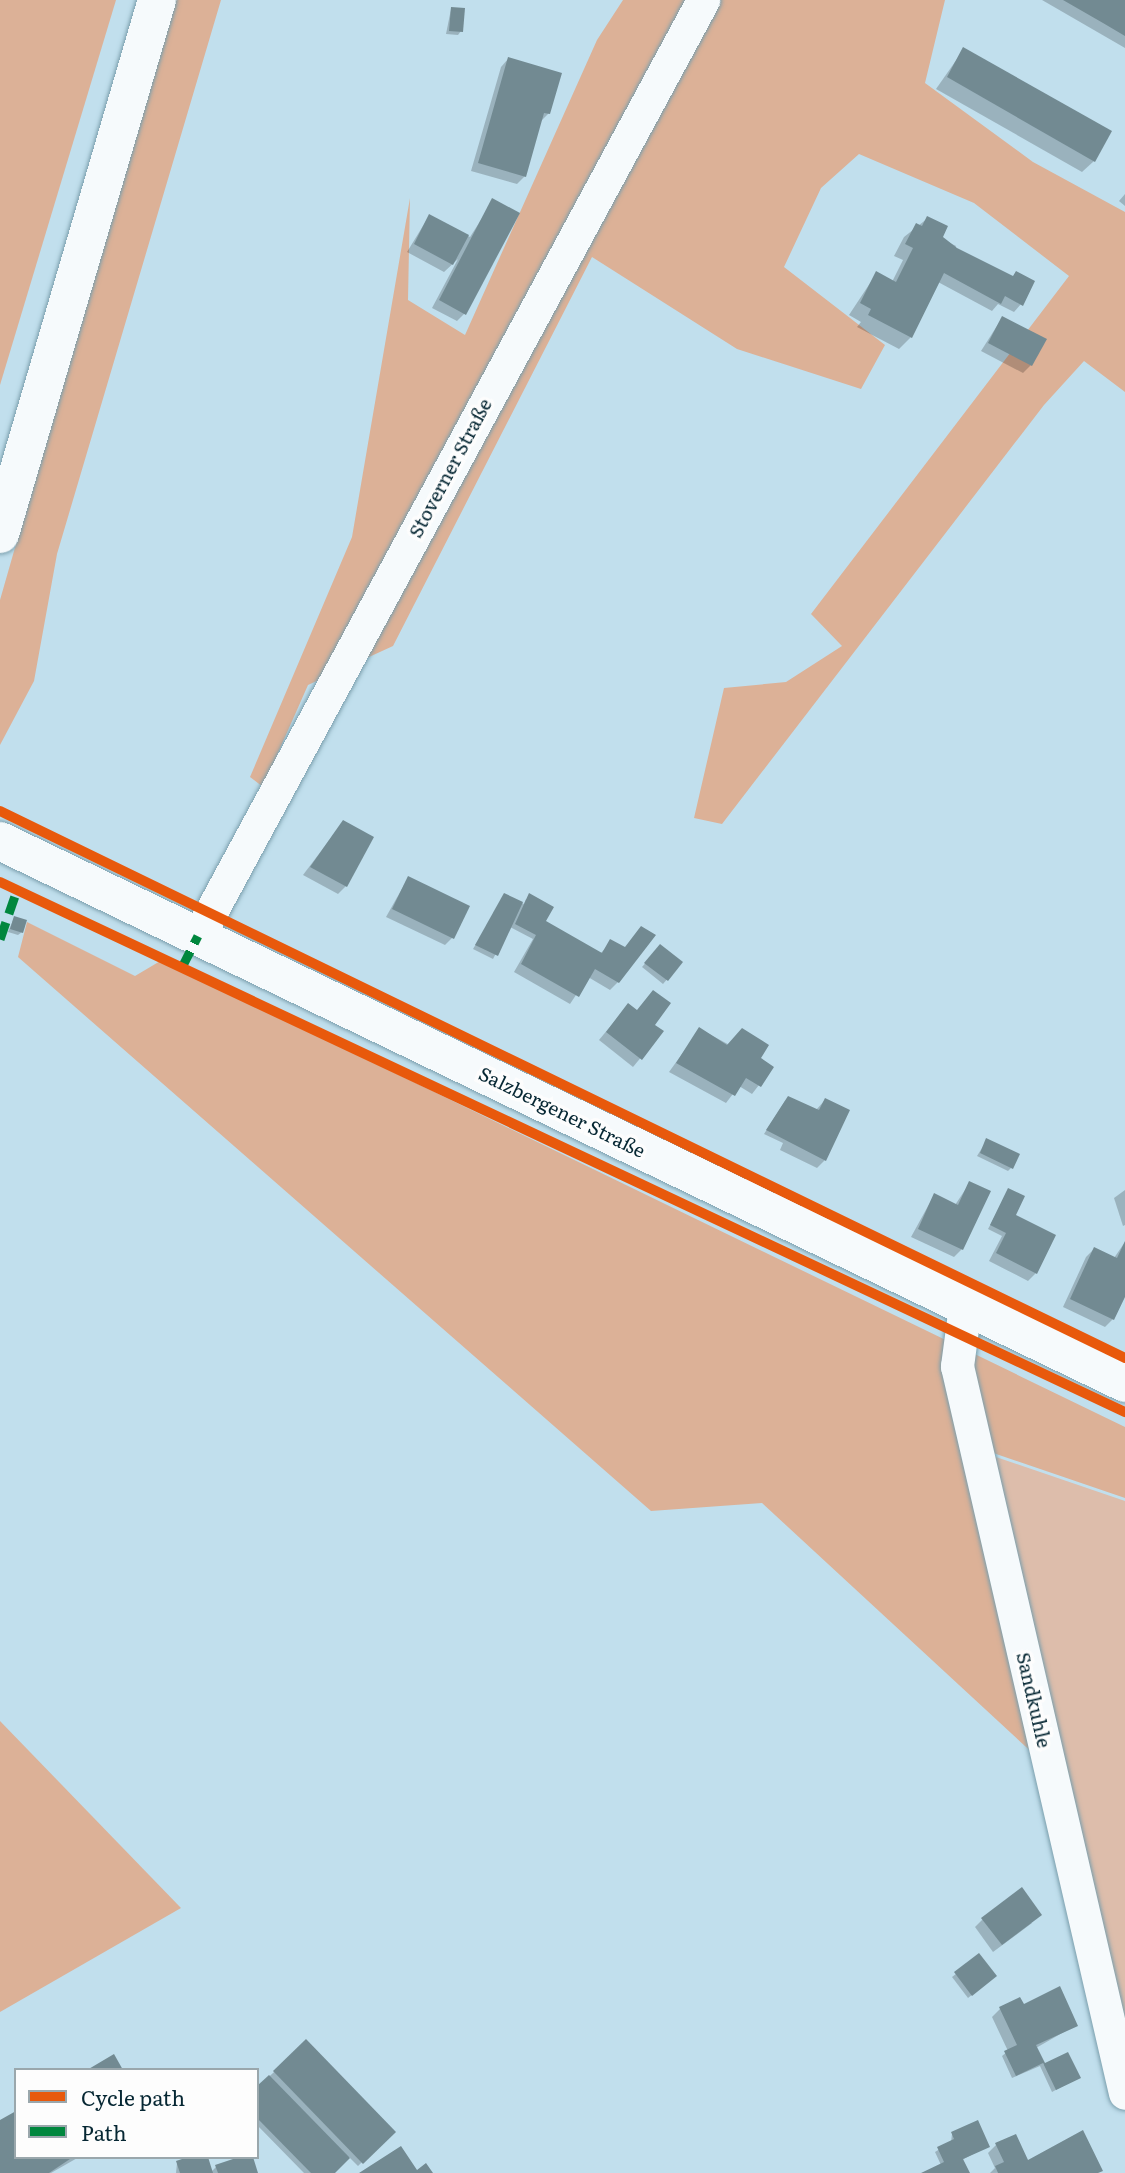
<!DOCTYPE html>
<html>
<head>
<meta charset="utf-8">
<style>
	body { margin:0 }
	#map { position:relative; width:1125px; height:2173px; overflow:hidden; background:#c1dfed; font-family:Literata,serif }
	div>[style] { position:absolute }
	.green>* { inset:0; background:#ddbdab }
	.forest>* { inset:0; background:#dcb197 }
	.shadow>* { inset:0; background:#0003 }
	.building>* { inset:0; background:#728a92 }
	.roads { filter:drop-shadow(0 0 2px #7a9eac) drop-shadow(0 0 2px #7a9eac) }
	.street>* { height:33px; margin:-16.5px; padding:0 16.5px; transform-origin:16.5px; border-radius:16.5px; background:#f6fafc }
	.secondary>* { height:38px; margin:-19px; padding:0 19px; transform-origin:19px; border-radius:19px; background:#f6fafc }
	.highway>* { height:38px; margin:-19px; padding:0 19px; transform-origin:19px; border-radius:19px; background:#f6fafc }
	.quiet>* { height:9px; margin-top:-4.5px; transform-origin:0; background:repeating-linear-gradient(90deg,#00873e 0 18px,transparent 0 27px) }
	.cycleway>* { height:10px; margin:-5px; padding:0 5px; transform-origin:5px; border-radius:5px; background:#e8590c }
	span { translate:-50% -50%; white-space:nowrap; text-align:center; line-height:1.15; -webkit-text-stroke:7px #fdfdfd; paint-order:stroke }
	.street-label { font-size:19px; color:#062733 }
	.legend { position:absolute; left:14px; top:2068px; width:245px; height:91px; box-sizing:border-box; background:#fdfdfd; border:2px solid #9aa7ac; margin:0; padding:9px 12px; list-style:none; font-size:21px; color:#062733 }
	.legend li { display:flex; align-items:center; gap:14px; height:35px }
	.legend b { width:35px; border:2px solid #9aa7ac }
</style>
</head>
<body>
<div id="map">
	<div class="green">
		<div style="clip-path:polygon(990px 1455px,1125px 1501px,1125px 2022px)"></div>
	</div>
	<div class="forest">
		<div style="clip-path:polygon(0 0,116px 0,0 385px)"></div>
		<div style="clip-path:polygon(172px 0,221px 0,57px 554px,34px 681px,0 745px,0 600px)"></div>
		<div style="clip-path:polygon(623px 0,945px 0,925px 83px,1033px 162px,1125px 212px,1125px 392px,1084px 361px,1044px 405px,722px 824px,694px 818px,724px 688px,786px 682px,842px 646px,811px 614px,1069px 276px,974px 203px,859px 154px,821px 188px,784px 267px,885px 345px,861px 389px,737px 349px,592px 257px,393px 646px,308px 685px,263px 787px,250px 777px,352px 537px,410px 198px,408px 300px,465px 335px,597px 40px)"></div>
		<div style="clip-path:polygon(27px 922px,135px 976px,162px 960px,1125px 1427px,1125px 1498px,967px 1444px,1038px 1758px,762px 1503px,651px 1511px,18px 957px)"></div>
		<div style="clip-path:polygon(0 1721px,181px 1908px,0 2012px)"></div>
	</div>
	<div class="shadow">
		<div style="clip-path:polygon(1042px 0,1125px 0,1125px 48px)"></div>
		<div style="clip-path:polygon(451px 9px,461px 31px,458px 35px,446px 34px)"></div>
		<div style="clip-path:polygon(964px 49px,1094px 161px,1082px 172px,936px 89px)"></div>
		<div style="clip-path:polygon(508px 59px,549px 113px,540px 122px,525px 176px,517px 184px,471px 171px,501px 67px)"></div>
		<div style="clip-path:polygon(1125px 194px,1125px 206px,1119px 201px)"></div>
		<div style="clip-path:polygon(493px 201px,465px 313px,457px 321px,432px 308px,458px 259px,444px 272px,407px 252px,429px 216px,470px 237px)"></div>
		<div style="clip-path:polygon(928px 218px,940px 238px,956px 246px,952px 255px,1021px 304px,1014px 312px,998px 304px,992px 311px,938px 282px,911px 337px,899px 349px,857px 327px,861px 322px,849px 315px,876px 274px,892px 282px,903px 260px,894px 256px,904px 237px)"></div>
		<div style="clip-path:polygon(1002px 318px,1031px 365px,1023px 373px,981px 351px)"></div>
		<div style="clip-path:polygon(343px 822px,346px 886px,338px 894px,303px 875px)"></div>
		<div style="clip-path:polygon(408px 878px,453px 937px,445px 945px,386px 917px)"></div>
		<div style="clip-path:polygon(505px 895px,524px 904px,526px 899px,543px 921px,600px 954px,611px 942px,618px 982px,610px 990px,588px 977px,570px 1004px,514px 972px,533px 939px,510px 927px,493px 959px,473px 949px)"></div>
		<div style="clip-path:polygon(14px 918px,22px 932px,18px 935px,8px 932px)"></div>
		<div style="clip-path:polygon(657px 950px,681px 963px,663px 984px,642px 967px)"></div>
		<div style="clip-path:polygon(628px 1005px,662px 1032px,633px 1067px,599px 1040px)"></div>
		<div style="clip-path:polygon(700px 1029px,772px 1068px,752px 1094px,739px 1086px,726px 1103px,669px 1072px)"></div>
		<div style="clip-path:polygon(825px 1100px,825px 1160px,817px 1168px,780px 1150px,783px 1143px,764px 1134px,785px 1101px,816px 1110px)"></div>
		<div style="clip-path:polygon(987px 1140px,1011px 1168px,1008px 1171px,977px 1156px)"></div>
		<div style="clip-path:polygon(969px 1184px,962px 1249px,954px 1257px,911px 1237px,934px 1195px,955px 1205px)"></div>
		<div style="clip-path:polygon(1009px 1190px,1013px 1215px,1036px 1273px,1028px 1281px,989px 1261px,1002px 1236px,988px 1229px)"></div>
		<div style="clip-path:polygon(1125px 1190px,1125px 1225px,1123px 1226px,1114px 1198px)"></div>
		<div style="clip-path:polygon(1125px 1242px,1125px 1292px,1113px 1319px,1105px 1327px,1063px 1307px,1086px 1257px,1094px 1249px,1114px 1258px)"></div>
		<div style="clip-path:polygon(983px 1919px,1032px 1923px,993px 1952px,975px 1927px)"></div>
		<div style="clip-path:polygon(979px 1956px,991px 1980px,968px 1998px,952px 1977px)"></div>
		<div style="clip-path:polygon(1000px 2009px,1076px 2025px,1036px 2048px,1044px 2065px,1067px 2054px,1078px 2078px,1052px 2092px,1040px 2066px,1012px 2078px,1002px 2056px,1008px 2051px,992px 2017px)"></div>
		<div style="clip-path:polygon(306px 2042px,393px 2132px,358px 2166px,349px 2157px,333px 2173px,304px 2173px,257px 2125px,257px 2088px)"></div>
		<div style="clip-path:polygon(0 2122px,16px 2157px,79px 2157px,51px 2173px,0 2173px)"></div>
		<div style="clip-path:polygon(977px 2122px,988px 2146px,962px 2160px,968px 2173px,925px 2173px,941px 2165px,935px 2152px,951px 2142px,952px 2134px)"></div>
		<div style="clip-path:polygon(996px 2145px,1027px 2162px,1100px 2171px,990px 2173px,995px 2168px,988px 2153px)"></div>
		<div style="clip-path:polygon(177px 2163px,211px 2172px,216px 2167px,257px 2173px,176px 2173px)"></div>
	</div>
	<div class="building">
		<div style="clip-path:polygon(1063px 0,1125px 0,1125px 36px,1103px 23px)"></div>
		<div style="clip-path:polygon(451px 7px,465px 8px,463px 32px,449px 31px)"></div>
		<div style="clip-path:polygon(963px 47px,1112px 131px,1095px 162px,947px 77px)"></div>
		<div style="clip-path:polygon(508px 57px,562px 73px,550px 114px,544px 113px,526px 177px,478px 163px)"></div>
		<div style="clip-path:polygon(492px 198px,520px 213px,466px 315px,439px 300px)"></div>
		<div style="clip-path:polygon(429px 214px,469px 235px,453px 265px,414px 244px)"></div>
		<div style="clip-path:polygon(927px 216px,948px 226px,943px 237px,957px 248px,1013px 276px,1016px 271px,1035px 281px,1023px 306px,1005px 296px,1001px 304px,944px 273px,912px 338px,868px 315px,871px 309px,860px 303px,876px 271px,896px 282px,913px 248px,905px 244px,916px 223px,922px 226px)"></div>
		<div style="clip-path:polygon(1002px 316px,1047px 339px,1032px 366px,988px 343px)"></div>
		<div style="clip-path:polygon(343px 820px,374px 837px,347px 887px,310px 867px)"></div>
		<div style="clip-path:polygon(408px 876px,470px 906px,454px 939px,392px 909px)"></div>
		<div style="clip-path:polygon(504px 893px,523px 902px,498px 956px,475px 945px)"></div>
		<div style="clip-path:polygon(529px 893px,554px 907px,546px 921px,602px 953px,610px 939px,625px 947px,641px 926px,656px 935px,619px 983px,595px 969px,579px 997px,521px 964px,536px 935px,515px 924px)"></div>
		<div style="clip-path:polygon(14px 916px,27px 920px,23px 933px,10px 929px)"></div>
		<div style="clip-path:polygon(660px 944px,683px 962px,668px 981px,644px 963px)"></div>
		<div style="clip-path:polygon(653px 990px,671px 1003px,655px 1025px,664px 1031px,642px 1060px,606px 1032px,628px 1003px,637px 1010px)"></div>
		<div style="clip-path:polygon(699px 1027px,727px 1045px,742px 1028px,769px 1045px,761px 1058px,774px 1067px,761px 1087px,746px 1078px,735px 1096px,676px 1063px)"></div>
		<div style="clip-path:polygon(788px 1096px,819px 1110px,825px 1098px,850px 1110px,826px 1161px,766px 1130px)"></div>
		<div style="clip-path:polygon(986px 1138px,1020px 1154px,1013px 1169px,980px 1153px)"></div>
		<div style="clip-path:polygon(969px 1181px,991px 1191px,963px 1250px,918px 1229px,934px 1193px,958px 1205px)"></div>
		<div style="clip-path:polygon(1008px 1188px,1025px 1196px,1016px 1215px,1056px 1235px,1037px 1274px,996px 1253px,1006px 1233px,990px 1225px)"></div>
		<div style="clip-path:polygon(1125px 1241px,1125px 1297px,1114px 1320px,1070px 1299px,1094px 1247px,1117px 1258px)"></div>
		<div style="clip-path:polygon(1022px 1887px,1042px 1915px,1002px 1945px,981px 1918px)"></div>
		<div style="clip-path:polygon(979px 1953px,997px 1976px,972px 1996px,954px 1972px)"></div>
		<div style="clip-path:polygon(1060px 1986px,1078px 2026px,1036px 2045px,1045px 2063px,1068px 2052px,1081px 2078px,1056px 2090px,1043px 2063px,1016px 2076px,1004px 2051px,1017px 2045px,999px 2007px,1020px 1997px,1024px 2004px)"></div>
		<div style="clip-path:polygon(306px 2039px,396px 2132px,363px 2164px,273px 2071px)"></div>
		<div style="clip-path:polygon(114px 2054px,123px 2070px,87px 2070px)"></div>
		<div style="clip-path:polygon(269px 2075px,350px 2158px,335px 2173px,311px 2173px,257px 2118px,257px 2086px)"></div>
		<div style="clip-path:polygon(16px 2111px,16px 2157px,73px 2157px,49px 2173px,0 2173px,0 2120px)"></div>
		<div style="clip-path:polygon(978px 2120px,990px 2147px,963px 2159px,970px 2173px,921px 2173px,944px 2162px,937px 2147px,954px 2139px,951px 2132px)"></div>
		<div style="clip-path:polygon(1083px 2130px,1103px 2171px,1098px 2173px,998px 2173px,995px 2166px,1004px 2162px,995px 2143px,1016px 2134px,1028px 2160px)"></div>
		<div style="clip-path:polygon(401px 2146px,417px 2170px,426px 2163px,433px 2173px,359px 2173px)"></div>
		<div style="clip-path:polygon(188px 2157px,208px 2157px,213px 2173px,180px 2173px,176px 2161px)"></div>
		<div style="clip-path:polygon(239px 2157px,253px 2157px,258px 2173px,218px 2173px,215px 2165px)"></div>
	</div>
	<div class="roads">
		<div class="street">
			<div style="left:198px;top:936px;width:1064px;rotate:-61.65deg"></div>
			<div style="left:965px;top:1306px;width:61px;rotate:97.6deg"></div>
			<div style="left:957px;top:1366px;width:746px;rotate:76.99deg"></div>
		</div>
		<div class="secondary">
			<div style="left:0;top:841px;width:1249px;rotate:25.72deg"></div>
		</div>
		<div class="highway">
			<div style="left:0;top:534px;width:557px;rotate:-73.62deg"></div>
		</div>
	</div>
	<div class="quiet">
		<div style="left:0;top:939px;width:52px;rotate:-70.9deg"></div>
		<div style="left:182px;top:967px;width:35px;rotate:-63deg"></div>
	</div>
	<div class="cycleway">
		<div style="left:0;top:811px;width:1251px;rotate:25.93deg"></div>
		<div style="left:0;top:882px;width:1244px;rotate:25.23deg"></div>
	</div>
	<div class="street-label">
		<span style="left:450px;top:468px;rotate:-62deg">Stoverner Straße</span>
		<span style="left:562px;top:1112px;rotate:26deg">Salzbergener Straße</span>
		<span style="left:1034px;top:1700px;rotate:77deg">Sandkuhle</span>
	</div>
	<ul class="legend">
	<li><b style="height:9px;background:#e8590c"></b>Cycle path</li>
	<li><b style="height:9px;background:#00873e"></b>Path</li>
	</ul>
</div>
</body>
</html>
